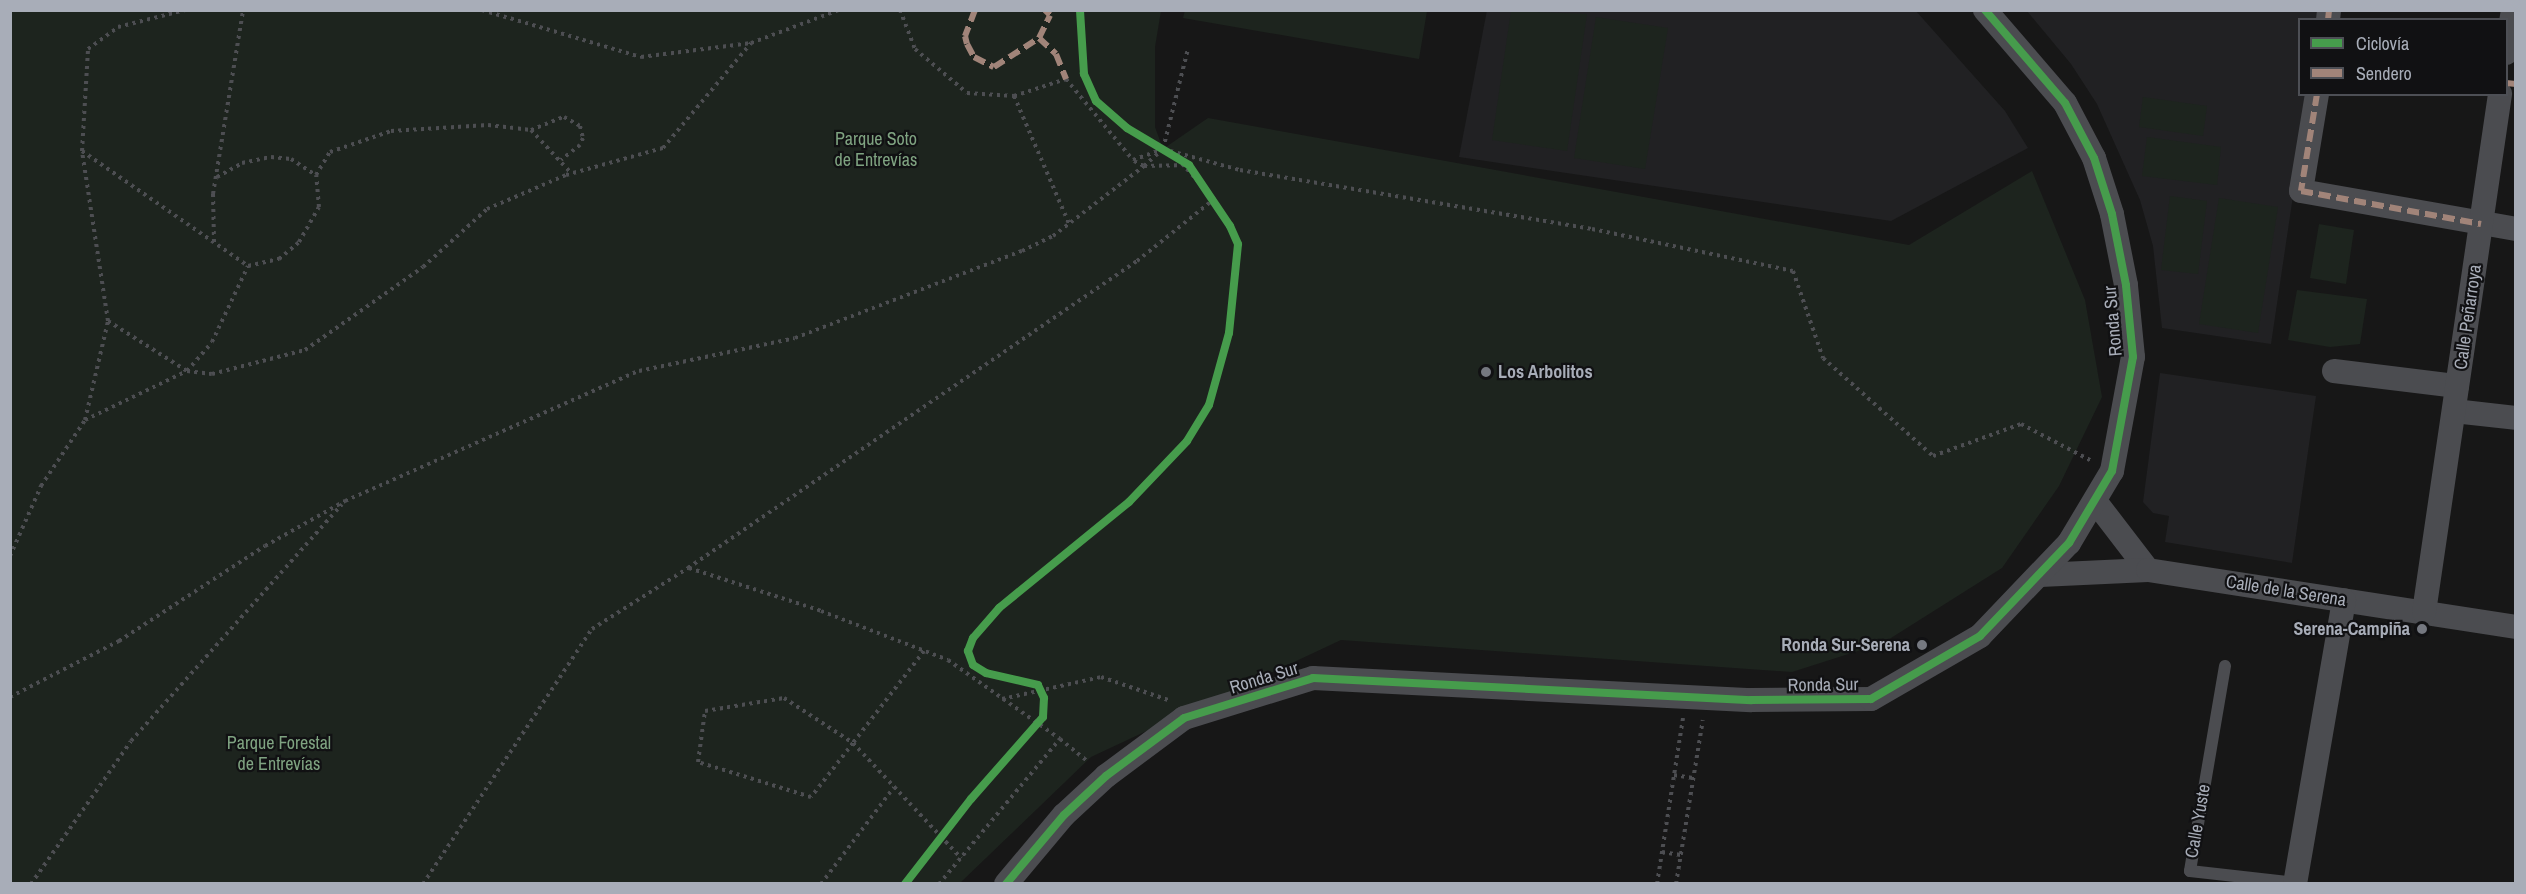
<!DOCTYPE html>
<html>
<head>
<meta charset="utf-8">
<style>
	body { margin:0 }
	#map { position:relative; width:2526px; height:894px; overflow:hidden; background:#171717; font-family:"Archivo Narrow",sans-serif }
	div>[style] { position:absolute }
	.built>* { inset:0; background:#212123 }
	.green>* { inset:0; background:#1d241e }
	.path>* { height:4px; margin-top:-2px; transform-origin:0; background:repeating-linear-gradient(90deg,#4d4e52 0 3px,transparent 0 7.5px) }
	.lane>* { height:12px; margin:-6px; padding:0 6px; transform-origin:6px; border-radius:6px; background:#4b4c50 }
	.street>* { height:24px; margin:-12px; padding:0 12px; transform-origin:12px; border-radius:12px; background:#4b4c50 }
	.quiet>* { height:6px; margin-top:-3px; transform-origin:0; background:repeating-linear-gradient(90deg,#a18479 0 12px,transparent 0 18px) }
	.cycleway>* { height:8px; margin:-4px; padding:0 4px; transform-origin:4px; border-radius:4px; background:#469c4c }
	.dots>* { width:16px; height:16px; translate:-50% -50%; box-sizing:border-box; border:3px solid #111113; border-radius:50% }
	span { translate:-50% -50%; white-space:nowrap; text-align:center; line-height:1.15; -webkit-text-stroke:4.5px #111113; paint-order:stroke }
	.park-label { font-size:18px; color:#7fa381 }
	.street-label { font-size:18px; color:#a8adb8 }
	.poi-label { font-size:18px; color:#a8adb8; font-weight:700 }
	.left { translate:0 -50%; text-align:left }
	.right { translate:-100% -50%; text-align:right }
	.frame { position:absolute; inset:0; border:12px solid #a8adb8; pointer-events:none }
	.legend { position:absolute; left:2298px; top:18px; width:210px; height:78px; box-sizing:border-box; background:#111113; border:2px solid #4d4f55; margin:0; padding:8px 10px; list-style:none; font-size:18px; color:#a8adb8 }
	.legend li { display:flex; align-items:center; gap:12px; height:30px }
	.legend b { width:30px; border:2px solid #4d4f55 }
</style>
</head>
<body>
<div id="map">
	<div class="built">
		<div style="clip-path:polygon(1487px 10px,1916px 11px,2005px 111px,2028px 148px,1891px 221px,1459px 157px)"></div>
		<div style="clip-path:polygon(2027px 11px,2321px 11px,2319px 19px,2300px 20px,2300px 94px,2308px 95px,2271px 344px,2162px 328px,2153px 246px,2140px 200px,2097px 104px,2071px 64px)"></div>
		<div style="clip-path:polygon(2160px 373px,2316px 396px,2292px 563px,2165px 542px,2169px 516px,2153px 513px,2143px 502px)"></div>
	</div>
	<div class="green">
		<div style="clip-path:polygon(1185px 10px,1427px 10px,1427px 11px,1419px 59px,1183px 18px)"></div>
		<div style="clip-path:polygon(10px 11px,1161px 11px,1155px 47px,1155px 127px,1163px 149px,1208px 118px,1909px 245px,2032px 171px,2085px 300px,2102px 397px,2059px 486px,2002px 568px,1883px 643px,1792px 672px,1341px 640px,1091px 757px,960px 883px,11px 883px)"></div>
		<div style="clip-path:polygon(1511px 11px,1587px 14px,1567px 151px,1492px 140px)"></div>
		<div style="clip-path:polygon(1596px 17px,1668px 28px,1645px 169px,1574px 158px)"></div>
		<div style="clip-path:polygon(2143px 97px,2207px 106px,2203px 136px,2139px 127px)"></div>
		<div style="clip-path:polygon(2147px 137px,2221px 147px,2217px 185px,2142px 176px)"></div>
		<div style="clip-path:polygon(2170px 196px,2207px 201px,2198px 274px,2161px 270px)"></div>
		<div style="clip-path:polygon(2219px 198px,2278px 207px,2258px 333px,2199px 324px)"></div>
		<div style="clip-path:polygon(2319px 224px,2354px 230px,2346px 284px,2310px 278px)"></div>
		<div style="clip-path:polygon(2297px 290px,2367px 299px,2360px 344px,2330px 347px,2288px 340px)"></div>
	</div>
	<div class="path">
		<div style="left:482px;top:10px;width:166px;rotate:16.5deg"></div>
		<div style="left:641px;top:57px;width:111px;rotate:-7.3deg"></div>
		<div style="left:751px;top:43px;width:94px;rotate:-20.6deg"></div>
		<div style="left:900px;top:10px;width:42px;rotate:69deg"></div>
		<div style="left:915px;top:49px;width:68px;rotate:40.2deg"></div>
		<div style="left:967px;top:93px;width:47px;rotate:3.7deg"></div>
		<div style="left:1014px;top:96px;width:55px;rotate:-18.1deg"></div>
		<div style="left:1066px;top:79px;width:105px;rotate:50.4deg"></div>
		<div style="left:1133px;top:160px;width:32px;rotate:-20deg"></div>
		<div style="left:1163px;top:149px;width:80px;rotate:15.3deg"></div>
		<div style="left:1240px;top:170px;width:357px;rotate:9.5deg"></div>
		<div style="left:1592px;top:229px;width:205px;rotate:11.8deg"></div>
		<div style="left:1793px;top:271px;width:92px;rotate:71deg"></div>
		<div style="left:1823px;top:358px;width:147px;rotate:41.7deg"></div>
		<div style="left:1933px;top:456px;width:94px;rotate:-20deg"></div>
		<div style="left:2021px;top:424px;width:78px;rotate:27.6deg"></div>
		<div style="left:1014px;top:96px;width:139px;rotate:66.7deg"></div>
		<div style="left:531px;top:130px;width:35px;rotate:-22deg"></div>
		<div style="left:564px;top:117px;width:18px;rotate:29deg"></div>
		<div style="left:580px;top:126px;width:12px;rotate:76deg"></div>
		<div style="left:583px;top:138px;width:8px;rotate:113deg"></div>
		<div style="left:580px;top:145px;width:24px;rotate:142deg"></div>
		<div style="left:82px;top:151px;width:202px;rotate:34.7deg"></div>
		<div style="left:248px;top:266px;width:32px;rotate:-13deg"></div>
		<div style="left:279px;top:259px;width:26px;rotate:-40deg"></div>
		<div style="left:299px;top:242px;width:40px;rotate:-60.3deg"></div>
		<div style="left:319px;top:207px;width:32px;rotate:-95deg"></div>
		<div style="left:316px;top:175px;width:27px;rotate:-59deg"></div>
		<div style="left:330px;top:152px;width:65px;rotate:-19deg"></div>
		<div style="left:391px;top:131px;width:97px;rotate:-3.5deg"></div>
		<div style="left:488px;top:125px;width:43px;rotate:6.6deg"></div>
		<div style="left:531px;top:130px;width:59px;rotate:47.1deg"></div>
		<div style="left:1134px;top:161px;width:11px;rotate:27deg"></div>
		<div style="left:1144px;top:166px;width:25px;rotate:-42deg"></div>
		<div style="left:1163px;top:149px;width:103px;rotate:-76deg"></div>
		<div style="left:217px;top:177px;width:29px;rotate:-29deg"></div>
		<div style="left:242px;top:163px;width:30px;rotate:-12deg"></div>
		<div style="left:271px;top:157px;width:20px;rotate:6deg"></div>
		<div style="left:291px;top:159px;width:30px;rotate:33deg"></div>
		<div style="left:214px;top:242px;width:48px;rotate:-91.2deg"></div>
		<div style="left:213px;top:194px;width:186px;rotate:-80.7deg"></div>
		<div style="left:108px;top:321px;width:93px;rotate:32.3deg"></div>
		<div style="left:187px;top:371px;width:25px;rotate:7deg"></div>
		<div style="left:212px;top:374px;width:96px;rotate:-14.5deg"></div>
		<div style="left:305px;top:350px;width:144px;rotate:-35.1deg"></div>
		<div style="left:423px;top:267px;width:86px;rotate:-42.2deg"></div>
		<div style="left:487px;top:209px;width:86px;rotate:-23.3deg"></div>
		<div style="left:566px;top:175px;width:101px;rotate:-15.6deg"></div>
		<div style="left:663px;top:148px;width:137px;rotate:-50deg"></div>
		<div style="left:85px;top:420px;width:102px;rotate:-76.9deg"></div>
		<div style="left:108px;top:321px;width:172px;rotate:-98.7deg"></div>
		<div style="left:82px;top:151px;width:102px;rotate:-86.6deg"></div>
		<div style="left:88px;top:49px;width:37px;rotate:-36deg"></div>
		<div style="left:118px;top:27px;width:69px;rotate:-14.2deg"></div>
		<div style="left:10px;top:556px;width:77px;rotate:-66.1deg"></div>
		<div style="left:41px;top:486px;width:79px;rotate:-56.3deg"></div>
		<div style="left:85px;top:420px;width:113px;rotate:-25.7deg"></div>
		<div style="left:187px;top:371px;width:38px;rotate:-49deg"></div>
		<div style="left:212px;top:342px;width:84px;rotate:-64.7deg"></div>
		<div style="left:689px;top:568px;width:139px;rotate:18deg"></div>
		<div style="left:821px;top:611px;width:136px;rotate:21.1deg"></div>
		<div style="left:948px;top:660px;width:137px;rotate:35.2deg"></div>
		<div style="left:924px;top:651px;width:116px;rotate:127.7deg"></div>
		<div style="left:853px;top:743px;width:68px;rotate:127.9deg"></div>
		<div style="left:811px;top:797px;width:118px;rotate:-162.8deg"></div>
		<div style="left:698px;top:762px;width:51px;rotate:-82.2deg"></div>
		<div style="left:705px;top:711px;width:80px;rotate:-9.3deg"></div>
		<div style="left:784px;top:698px;width:82px;rotate:33.1deg"></div>
		<div style="left:853px;top:743px;width:158px;rotate:46.8deg"></div>
		<div style="left:10px;top:697px;width:123px;rotate:-27.2deg"></div>
		<div style="left:119px;top:641px;width:174px;rotate:-33.1deg"></div>
		<div style="left:265px;top:546px;width:92px;rotate:-29.4deg"></div>
		<div style="left:345px;top:501px;width:321px;rotate:-23.9deg"></div>
		<div style="left:639px;top:371px;width:159px;rotate:-11.9deg"></div>
		<div style="left:795px;top:338px;width:243px;rotate:-21deg"></div>
		<div style="left:1022px;top:251px;width:34px;rotate:-26deg"></div>
		<div style="left:1053px;top:236px;width:115px;rotate:-37.6deg"></div>
		<div style="left:1144px;top:166px;width:45px;rotate:-1.3deg"></div>
		<div style="left:1002px;top:699px;width:101px;rotate:-12.5deg"></div>
		<div style="left:1101px;top:677px;width:71px;rotate:18.9deg"></div>
		<div style="left:1674px;top:775px;width:19px;rotate:9deg"></div>
		<div style="left:1662px;top:852px;width:19px;rotate:9deg"></div>
		<div style="left:31px;top:884px;width:174px;rotate:-55deg"></div>
		<div style="left:131px;top:741px;width:317px;rotate:-48.3deg"></div>
		<div style="left:423px;top:884px;width:306px;rotate:-56.5deg"></div>
		<div style="left:592px;top:629px;width:114px;rotate:-32.4deg"></div>
		<div style="left:688px;top:568px;width:544px;rotate:-34.36deg"></div>
		<div style="left:1137px;top:261px;width:99px;rotate:-38.8deg"></div>
		<div style="left:1214px;top:199px;width:55px;rotate:-132.1deg"></div>
		<div style="left:821px;top:884px;width:121px;rotate:-53deg"></div>
		<div style="left:939px;top:884px;width:189px;rotate:-50.2deg"></div>
		<div style="left:1060px;top:739px;width:35px;rotate:39deg"></div>
		<div style="left:1657px;top:884px;width:168px;rotate:-81.1deg"></div>
		<div style="left:1676px;top:884px;width:166px;rotate:-80.7deg"></div>
	</div>
	<div class="lane">
		<div style="left:2225px;top:666px;width:208px;rotate:99.7deg"></div>
		<div style="left:2190px;top:871px;width:108px;rotate:6.4deg"></div>
	</div>
	<div class="street">
		<div style="left:2328px;top:20px;width:10px;rotate:-84deg"></div>
		<div style="left:2506px;top:53px;width:44px;rotate:-80.8deg"></div>
		<div style="left:2317px;top:94px;width:98px;rotate:99.4deg"></div>
		<div style="left:2301px;top:191px;width:218px;rotate:10deg"></div>
		<div style="left:2334px;top:371px;width:124px;rotate:7deg"></div>
		<div style="left:2454px;top:411px;width:62px;rotate:6.4deg"></div>
		<div style="left:2095px;top:501px;width:87px;rotate:52.5deg"></div>
		<div style="left:2040px;top:575px;width:108px;rotate:-2.7deg"></div>
		<div style="left:2148px;top:570px;width:372px;rotate:8.8deg"></div>
		<div style="left:2424px;top:612px;width:524px;rotate:-81.65deg"></div>
		<div style="left:1006px;top:884px;width:90px;rotate:-50deg"></div>
		<div style="left:1064px;top:815px;width:57px;rotate:-42.9deg"></div>
		<div style="left:1106px;top:776px;width:97px;rotate:-36.6deg"></div>
		<div style="left:1184px;top:718px;width:135px;rotate:-17.2deg"></div>
		<div style="left:1313px;top:678px;width:439px;rotate:2.9deg"></div>
		<div style="left:1751px;top:700px;width:120px;rotate:-0.5deg"></div>
		<div style="left:1871px;top:699px;width:126px;rotate:-30deg"></div>
		<div style="left:1980px;top:636px;width:129px;rotate:-46.3deg"></div>
		<div style="left:2069px;top:543px;width:84px;rotate:-59.2deg"></div>
		<div style="left:2112px;top:471px;width:116px;rotate:-79.6deg"></div>
		<div style="left:2133px;top:357px;width:72px;rotate:-95.6deg"></div>
		<div style="left:2126px;top:285px;width:72px;rotate:-101.2deg"></div>
		<div style="left:2112px;top:214px;width:59px;rotate:-107.8deg"></div>
		<div style="left:2094px;top:158px;width:62px;rotate:-117.8deg"></div>
		<div style="left:2065px;top:103px;width:123px;rotate:-130.7deg"></div>
		<div style="left:2295px;top:884px;width:288px;rotate:-80.2deg"></div>
	</div>
	<div class="quiet">
		<div style="left:975px;top:10px;width:28px;rotate:111deg"></div>
		<div style="left:965px;top:36px;width:8px;rotate:76deg"></div>
		<div style="left:967px;top:44px;width:15px;rotate:62deg"></div>
		<div style="left:974px;top:57px;width:22px;rotate:27deg"></div>
		<div style="left:994px;top:67px;width:54px;rotate:-32.8deg"></div>
		<div style="left:1039px;top:38px;width:25px;rotate:-64deg"></div>
		<div style="left:1050px;top:15px;width:7px;rotate:-135deg"></div>
		<div style="left:2328px;top:20px;width:10px;rotate:-84deg"></div>
		<div style="left:1039px;top:38px;width:23px;rotate:43deg"></div>
		<div style="left:1056px;top:54px;width:27px;rotate:68deg"></div>
		<div style="left:2506px;top:83px;width:10px;rotate:6deg"></div>
		<div style="left:2317px;top:94px;width:98px;rotate:99.4deg"></div>
		<div style="left:2301px;top:191px;width:183px;rotate:10.4deg"></div>
	</div>
	<div class="cycleway">
		<div style="left:905px;top:884px;width:108px;rotate:-52.2deg"></div>
		<div style="left:971px;top:799px;width:109px;rotate:-48.7deg"></div>
		<div style="left:1043px;top:717px;width:19px;rotate:-87deg"></div>
		<div style="left:1044px;top:698px;width:14px;rotate:-115deg"></div>
		<div style="left:1038px;top:685px;width:53px;rotate:-167deg"></div>
		<div style="left:986px;top:673px;width:15px;rotate:-148deg"></div>
		<div style="left:973px;top:665px;width:15px;rotate:-110deg"></div>
		<div style="left:968px;top:651px;width:14px;rotate:-69deg"></div>
		<div style="left:973px;top:638px;width:40px;rotate:-49deg"></div>
		<div style="left:999px;top:608px;width:168px;rotate:-39.2deg"></div>
		<div style="left:1129px;top:502px;width:84px;rotate:-46.4deg"></div>
		<div style="left:1187px;top:441px;width:42px;rotate:-58.6deg"></div>
		<div style="left:1209px;top:405px;width:75px;rotate:-74.5deg"></div>
		<div style="left:1229px;top:333px;width:89px;rotate:-84.2deg"></div>
		<div style="left:1238px;top:244px;width:20px;rotate:-114deg"></div>
		<div style="left:1230px;top:226px;width:73px;rotate:-123.9deg"></div>
		<div style="left:1189px;top:165px;width:72px;rotate:-149.2deg"></div>
		<div style="left:1127px;top:128px;width:41px;rotate:-138.9deg"></div>
		<div style="left:1096px;top:101px;width:30px;rotate:-114deg"></div>
		<div style="left:1084px;top:74px;width:64px;rotate:-93.6deg"></div>
		<div style="left:1006px;top:884px;width:90px;rotate:-50deg"></div>
		<div style="left:1064px;top:815px;width:57px;rotate:-42.9deg"></div>
		<div style="left:1106px;top:776px;width:97px;rotate:-36.6deg"></div>
		<div style="left:1184px;top:718px;width:135px;rotate:-17.2deg"></div>
		<div style="left:1313px;top:678px;width:439px;rotate:2.9deg"></div>
		<div style="left:1751px;top:700px;width:120px;rotate:-0.5deg"></div>
		<div style="left:1871px;top:699px;width:126px;rotate:-30deg"></div>
		<div style="left:1980px;top:636px;width:129px;rotate:-46.3deg"></div>
		<div style="left:2069px;top:543px;width:84px;rotate:-59.2deg"></div>
		<div style="left:2112px;top:471px;width:116px;rotate:-79.6deg"></div>
		<div style="left:2133px;top:357px;width:72px;rotate:-95.6deg"></div>
		<div style="left:2126px;top:285px;width:72px;rotate:-101.2deg"></div>
		<div style="left:2112px;top:214px;width:59px;rotate:-107.8deg"></div>
		<div style="left:2094px;top:158px;width:62px;rotate:-117.8deg"></div>
		<div style="left:2065px;top:103px;width:123px;rotate:-130.7deg"></div>
	</div>
	<div class="dots">
		<div style="left:1486px;top:372px;background:#757880"></div>
		<div style="left:2422px;top:629px;background:#757880"></div>
		<div style="left:1922px;top:645px;background:#757880"></div>
	</div>
	<div class="park-label">
		<span style="left:876px;top:150px">Parque Soto<br>de Entrevías</span>
		<span style="left:279px;top:754px">Parque Forestal<br>de Entrevías</span>
	</div>
	<div class="street-label">
		<span style="left:2468px;top:317px;rotate:-82deg">Calle Peñarroya</span>
		<span style="left:2113px;top:321px;rotate:-95deg">Ronda Sur</span>
		<span style="left:2286px;top:591px;rotate:9deg">Calle de la Serena</span>
		<span style="left:1264px;top:678px;rotate:-17deg">Ronda Sur</span>
		<span style="left:1823px;top:685px;rotate:-1deg">Ronda Sur</span>
		<span style="left:2198px;top:821px;rotate:-80deg">Calle Yuste</span>
	</div>
	<div class="poi-label">
		<span class="left" style="left:1498px;top:372px">Los Arbolitos</span>
		<span class="right" style="left:2410px;top:629px">Serena-Campiña</span>
		<span class="right" style="left:1910px;top:645px">Ronda Sur-Serena</span>
	</div>
	<div class="frame"></div>
	<ul class="legend">
	<li><b style="height:8px;background:#469c4c"></b>Ciclovía</li>
	<li><b style="height:8px;background:#a18479"></b>Sendero</li>
	</ul>
</div>
</body>
</html>
